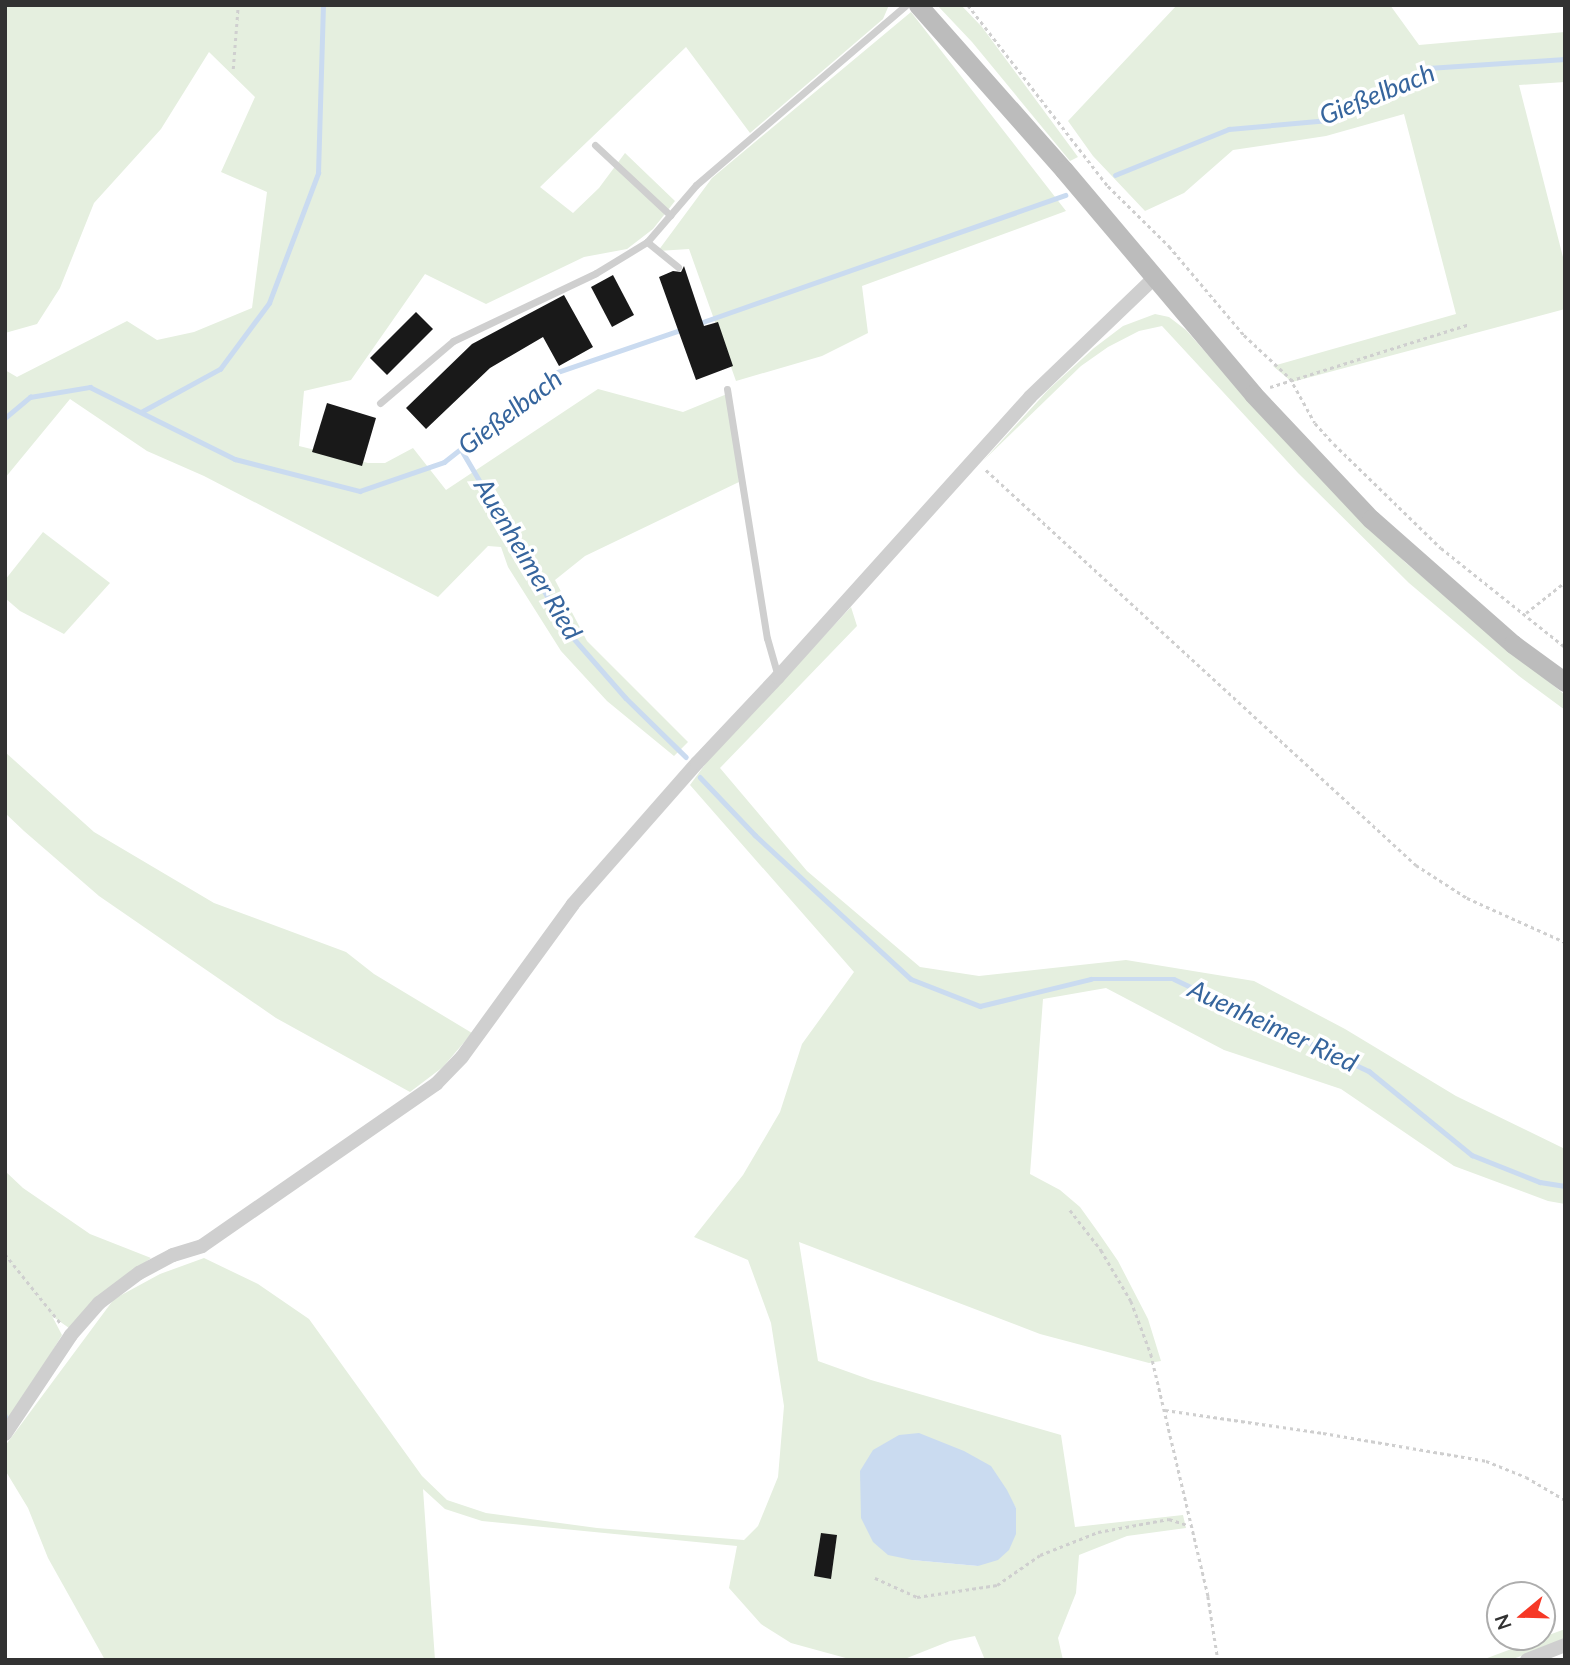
<!DOCTYPE html>
<html>
<head>
<meta charset="utf-8">
<style>
	body { margin:0 }
	#map { position:relative; width:1570px; height:1665px; overflow:hidden; background:#fff; font-family:Lato,sans-serif }
	div>[style] { position:absolute }
	.green>* { inset:0; background:#e5efdf }
	.water>* { inset:0; background:#cadbf0 }
	.stream>* { height:4.5px; margin:-2.25px; padding:0 2.25px; transform-origin:2.25px; border-radius:2.25px; background:#cadbf0 }
	.building>* { inset:0; background:#191919 }
	.path>* { height:2.5px; margin-top:-1.25px; transform-origin:0; background:repeating-linear-gradient(90deg,#cfcfcf 0 3.5px,transparent 0 7px) }
	.lane>* { height:7px; margin:-3.5px; padding:0 3.5px; transform-origin:3.5px; border-radius:3.5px; background:#cfcfcf }
	.street>* { height:14px; margin:-7px; padding:0 7px; transform-origin:7px; border-radius:7px; background:#cfcfcf }
	.secondary>* { height:19px; margin:-9.5px; padding:0 9.5px; transform-origin:9.5px; border-radius:9.5px; background:#bcbcbc }
	span { translate:-50% -50%; white-space:nowrap; text-align:center; line-height:1.15; -webkit-text-stroke:7px #fff; paint-order:stroke }
	.water-label { font-size:26px; color:#36659d; font-style:italic }
	.frame { position:absolute; inset:0; border:7px solid #323232; pointer-events:none }
	.north { position:absolute; left:1486px; top:1581px; width:70px; height:70px; box-sizing:border-box; background:#fff; border:2px solid #adadad; border-radius:50%; rotate:251deg; font-size:19px; font-weight:700; line-height:28px; text-align:center; color:#323232 }
	.north::after { content:''; display:block; margin:auto; width:24px; height:32px; background:#f63826; clip-path:polygon(50% 0,100% 100%,50% 72%,0 100%) }
</style>
</head>
<body>
<div id="map">
	<div class="green">
		<div style="clip-path:polygon(5px 5px,889px 5px,883px 19px,750px 133px,686px 47px,540px 187px,573px 213px,599px 188px,625px 153px,675px 201px,653px 229px,627px 249px,584px 257px,486px 304px,425px 274px,351px 380px,304px 391px,299px 446px,368px 463px,385px 463px,413px 448px,446px 490px,598px 389px,683px 412px,727px 394px,739px 482px,585px 556px,555px 580px,587px 641px,688px 742px,674px 756px,607px 701px,561px 651px,508px 567px,501px 547px,488px 546px,438px 597px,204px 476px,147px 451px,70px 399px,5px 478px,5px 370px,17px 377px,127px 321px,157px 340px,194px 332px,252px 308px,267px 192px,221px 172px,255px 97px,209px 52px,161px 129px,94px 203px,60px 288px,37px 324px,5px 333px)"></div>
		<div style="clip-path:polygon(937px 5px,961px 5px,982px 27px,1078px 157px,1070px 161px,972px 42px)"></div>
		<div style="clip-path:polygon(1177px 5px,1390px 5px,1419px 45px,1565px 32px,1565px 82px,1519px 85px,1565px 265px,1565px 309px,1292px 382px,1273px 366px,1456px 314px,1404px 114px,1326px 136px,1233px 150px,1184px 193px,1145px 211px,1093px 156px,1068px 121px)"></div>
		<div style="clip-path:polygon(911px 12px,1066px 211px,862px 286px,868px 333px,822px 356px,736px 381px,689px 249px,658px 251px,712px 178px)"></div>
		<div style="clip-path:polygon(1155px 314px,1169px 317px,1186px 330px,1261px 415px,1406px 563px,1565px 695px,1565px 710px,1519px 676px,1409px 583px,1298px 473px,1162px 326px,1139px 331px,1108px 347px,1081px 366px,983px 461px,1049px 389px,1094px 348px,1123px 326px)"></div>
		<div style="clip-path:polygon(43px 532px,110px 583px,64px 634px,20px 611px,5px 598px,5px 580px)"></div>
		<div style="clip-path:polygon(evenodd,851px 607px,857px 626px,720px 768px,807px 871px,920px 967px,979px 976px,1126px 960px,1254px 981px,1345px 1029px,1456px 1096px,1565px 1149px,1565px 1204px,1548px 1201px,1454px 1166px,1341px 1089px,1224px 1050px,1106px 988px,1043px 999px,1030px 1174px,1060px 1190px,1080px 1207px,1098px 1232px,1118px 1261px,1148px 1319px,1161px 1361px,1149px 1363px,1040px 1334px,799px 1242px,818px 1361px,871px 1380px,1061px 1435px,1075px 1527px,1183px 1515px,1186px 1528px,1127px 1536px,1079px 1555px,1076px 1593px,1058px 1638px,1063px 1660px,985px 1660px,975px 1636px,950px 1641px,902px 1660px,853px 1660px,791px 1643px,761px 1624px,729px 1588px,737px 1546px,482px 1521px,445px 1509px,423px 1489px,435px 1660px,105px 1660px,48px 1558px,28px 1508px,5px 1470px,5px 1446px,114px 1299px,160px 1274px,204px 1258px,258px 1284px,309px 1319px,422px 1476px,447px 1500px,486px 1513px,597px 1528px,744px 1540px,758px 1526px,778px 1477px,784px 1406px,771px 1323px,748px 1260px,694px 1237px,743px 1175px,780px 1112px,802px 1044px,854px 972px,690px 785px,709px 759px,851px 607px,990px 1466px,1016px 1508px,978px 1566px,912px 1560px,990px 1466px)"></div>
		<div style="clip-path:polygon(5px 752px,94px 832px,214px 903px,346px 952px,374px 974px,472px 1033px,443px 1067px,410px 1092px,276px 1018px,99px 896px,24px 831px,5px 813px)"></div>
		<div style="clip-path:polygon(5px 1171px,23px 1188px,90px 1234px,151px 1258px,107px 1290px,69px 1328px,52px 1316px,62px 1335px,5px 1429px)"></div>
		<div style="clip-path:polygon(1565px 1629px,1565px 1640px,1510px 1660px,1482px 1660px)"></div>
	</div>
	<div class="water">
		<div style="clip-path:polygon(919px 1433px,964px 1451px,991px 1466px,1007px 1490px,1016px 1508px,1016px 1534px,1009px 1550px,998px 1560px,978px 1566px,912px 1560px,888px 1555px,873px 1542px,861px 1518px,860px 1471px,873px 1450px,899px 1435px)"></div>
	</div>
	<div class="stream">
		<div style="left:1115px;top:175px;width:123px;rotate:-22deg"></div>
		<div style="left:1229px;top:129px;width:100px;rotate:-5.1deg"></div>
		<div style="left:1329px;top:120px;width:112px;rotate:-27.7deg"></div>
		<div style="left:1428px;top:68px;width:137px;rotate:-3.8deg"></div>
		<div style="left:700px;top:323px;width:387px;rotate:-19.3deg"></div>
		<div style="left:141px;top:412px;width:90px;rotate:-28.6deg"></div>
		<div style="left:220px;top:369px;width:82px;rotate:-53.4deg"></div>
		<div style="left:269px;top:303px;width:139px;rotate:-69.3deg"></div>
		<div style="left:318px;top:173px;width:168px;rotate:-88.3deg"></div>
		<div style="left:5px;top:418px;width:33px;rotate:-40deg"></div>
		<div style="left:30px;top:397px;width:61px;rotate:-9.5deg"></div>
		<div style="left:90px;top:387px;width:162px;rotate:26.4deg"></div>
		<div style="left:235px;top:459px;width:129px;rotate:14.4deg"></div>
		<div style="left:360px;top:491px;width:89px;rotate:-19deg"></div>
		<div style="left:444px;top:462px;width:145px;rotate:-38.3deg"></div>
		<div style="left:558px;top:372px;width:130px;rotate:-18.9deg"></div>
		<div style="left:461px;top:449px;width:213px;rotate:59.6deg"></div>
		<div style="left:569px;top:633px;width:86px;rotate:48.8deg"></div>
		<div style="left:626px;top:698px;width:84px;rotate:44.5deg"></div>
		<div style="left:700px;top:777px;width:80px;rotate:46.5deg"></div>
		<div style="left:755px;top:835px;width:212px;rotate:42.7deg"></div>
		<div style="left:911px;top:979px;width:74px;rotate:21.4deg"></div>
		<div style="left:980px;top:1006px;width:114px;rotate:-13.7deg"></div>
		<div style="left:1091px;top:979px;width:83px"></div>
		<div style="left:1174px;top:979px;width:216px;rotate:25.3deg"></div>
		<div style="left:1369px;top:1071px;width:133px;rotate:39.2deg"></div>
		<div style="left:1472px;top:1155px;width:73px;rotate:21.7deg"></div>
		<div style="left:1540px;top:1182px;width:25px;rotate:9deg"></div>
		<div style="left:5px;top:1415px;width:4px;rotate:76deg"></div>
	</div>
	<div class="building">
		<div style="clip-path:polygon(684px 266px,704px 326px,718px 322px,733px 366px,696px 380px,659px 277px,673px 271px,681px 272px)"></div>
		<div style="clip-path:polygon(613px 275px,634px 315px,612px 327px,591px 287px)"></div>
		<div style="clip-path:polygon(564px 295px,593px 347px,559px 366px,543px 337px,490px 368px,426px 429px,406px 408px,472px 344px)"></div>
		<div style="clip-path:polygon(416px 312px,433px 329px,387px 375px,370px 358px)"></div>
		<div style="clip-path:polygon(327px 403px,376px 418px,362px 466px,312px 452px)"></div>
		<div style="clip-path:polygon(821px 1533px,837px 1535px,831px 1579px,814px 1576px)"></div>
	</div>
	<div class="path">
		<div style="left:968px;top:5px;width:229px;rotate:52.3deg"></div>
		<div style="left:1108px;top:186px;width:86px;rotate:44.5deg"></div>
		<div style="left:1169px;top:246px;width:116px;rotate:49.9deg"></div>
		<div style="left:1244px;top:335px;width:63px;rotate:43.1deg"></div>
		<div style="left:1290px;top:378px;width:51px;rotate:60.9deg"></div>
		<div style="left:1315px;top:423px;width:28px;rotate:48deg"></div>
		<div style="left:1334px;top:444px;width:149px;rotate:44.2deg"></div>
		<div style="left:1441px;top:548px;width:159px;rotate:38.6deg"></div>
		<div style="left:233px;top:69px;width:64px;rotate:-85.5deg"></div>
		<div style="left:1270px;top:387px;width:207px;rotate:-17.5deg"></div>
		<div style="left:986px;top:470px;width:584px;rotate:42.57deg"></div>
		<div style="left:1416px;top:865px;width:61px;rotate:32.9deg"></div>
		<div style="left:1467px;top:898px;width:107px;rotate:24.2deg"></div>
		<div style="left:1526px;top:613px;width:50px;rotate:-38.5deg"></div>
		<div style="left:1070px;top:1210px;width:51px;rotate:52.2deg"></div>
		<div style="left:1101px;top:1250px;width:59px;rotate:59.5deg"></div>
		<div style="left:1131px;top:1301px;width:57px;rotate:69.3deg"></div>
		<div style="left:1151px;top:1354px;width:249px;rotate:76.7deg"></div>
		<div style="left:1208px;top:1596px;width:65px;rotate:81.1deg"></div>
		<div style="left:5px;top:1254px;width:91px;rotate:51.2deg"></div>
		<div style="left:1165px;top:1410px;width:160px;rotate:8.3deg"></div>
		<div style="left:1323px;top:1433px;width:165px;rotate:9.7deg"></div>
		<div style="left:1486px;top:1461px;width:43px;rotate:21.8deg"></div>
		<div style="left:1526px;top:1477px;width:45px;rotate:30.5deg"></div>
		<div style="left:875px;top:1578px;width:46px;rotate:24.3deg"></div>
		<div style="left:917px;top:1597px;width:81px;rotate:-8.5deg"></div>
		<div style="left:997px;top:1585px;width:52px;rotate:-34.9deg"></div>
		<div style="left:1040px;top:1555px;width:62px;rotate:-21.6deg"></div>
		<div style="left:1098px;top:1532px;width:72px;rotate:-10.4deg"></div>
		<div style="left:1169px;top:1519px;width:19px;rotate:18deg"></div>
	</div>
	<div class="lane">
		<div style="left:595px;top:145px;width:103px;rotate:43deg"></div>
		<div style="left:678px;top:267px;width:40px;rotate:-141deg"></div>
		<div style="left:647px;top:242px;width:75px;rotate:-49.3deg"></div>
		<div style="left:696px;top:185px;width:277px;rotate:-40.6deg"></div>
		<div style="left:727px;top:389px;width:252px;rotate:80.9deg"></div>
		<div style="left:767px;top:638px;width:40px;rotate:74deg"></div>
		<div style="left:380px;top:403px;width:96px;rotate:-40.3deg"></div>
		<div style="left:453px;top:341px;width:158px;rotate:-25.4deg"></div>
		<div style="left:596px;top:273px;width:60px;rotate:-31.3deg"></div>
	</div>
	<div class="street">
		<div style="left:5px;top:1434px;width:119px;rotate:-56.3deg"></div>
		<div style="left:71px;top:1335px;width:43px;rotate:-48.8deg"></div>
		<div style="left:99px;top:1303px;width:50px;rotate:-36.9deg"></div>
		<div style="left:139px;top:1273px;width:38px;rotate:-28deg"></div>
		<div style="left:173px;top:1255px;width:30px;rotate:-17deg"></div>
		<div style="left:202px;top:1246px;width:285px;rotate:-34.7deg"></div>
		<div style="left:436px;top:1084px;width:37px;rotate:-46deg"></div>
		<div style="left:462px;top:1057px;width:189px;rotate:-54deg"></div>
		<div style="left:573px;top:904px;width:188px;rotate:-48.7deg"></div>
		<div style="left:697px;top:763px;width:118px;rotate:-46.7deg"></div>
		<div style="left:778px;top:677px;width:377px;rotate:-48deg"></div>
		<div style="left:1030px;top:397px;width:170px;rotate:-43.8deg"></div>
		<div style="left:1527px;top:1660px;width:41px;rotate:-21.5deg"></div>
	</div>
	<div class="secondary">
		<div style="left:918px;top:5px;width:220px;rotate:48.5deg"></div>
		<div style="left:1064px;top:170px;width:293px;rotate:49.8deg"></div>
		<div style="left:1253px;top:394px;width:172px;rotate:46.7deg"></div>
		<div style="left:1371px;top:519px;width:189px;rotate:41.4deg"></div>
		<div style="left:1513px;top:644px;width:64px;rotate:36.2deg"></div>
	</div>
	<div class="water-label">
		<span style="left:1377px;top:94px;rotate:-22deg">Gießelbach</span>
		<span style="left:510px;top:412px;rotate:-37deg">Gießelbach</span>
		<span style="left:528px;top:559px;rotate:59deg">Auenheimer Ried</span>
		<span style="left:1273px;top:1026px;rotate:25deg">Auenheimer Ried</span>
	</div>
	<div class="frame"></div>
	<div class="north">N</div>
</div>
</body>
</html>
